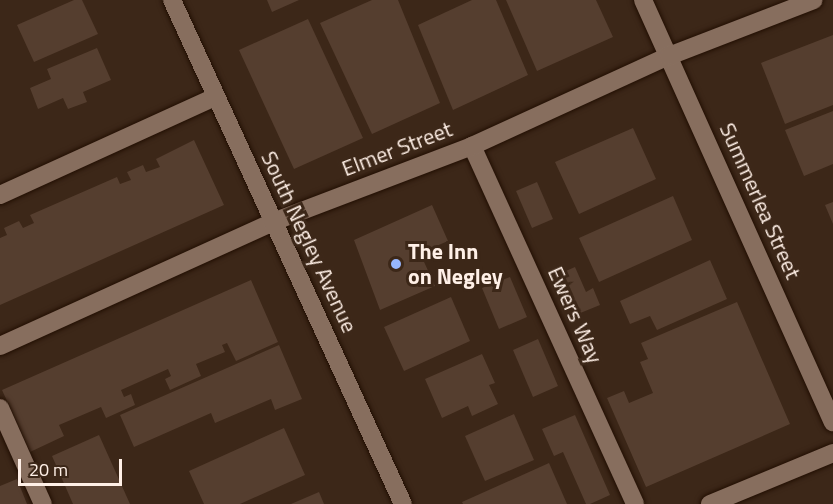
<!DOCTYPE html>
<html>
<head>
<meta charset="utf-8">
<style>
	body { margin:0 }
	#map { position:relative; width:833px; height:504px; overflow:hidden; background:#3c2718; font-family:"Titillium Web",sans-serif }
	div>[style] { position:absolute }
	.building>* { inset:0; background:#553e2f }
	.roads { filter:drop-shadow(0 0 2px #220f03) drop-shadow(0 0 2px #220f03) }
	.service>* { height:18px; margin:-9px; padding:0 9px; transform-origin:9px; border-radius:9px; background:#876e5e }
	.minor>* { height:18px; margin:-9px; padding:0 9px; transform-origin:9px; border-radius:9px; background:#876e5e }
	.tertiary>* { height:18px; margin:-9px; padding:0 9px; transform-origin:9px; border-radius:9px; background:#876e5e }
	.dots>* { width:16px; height:16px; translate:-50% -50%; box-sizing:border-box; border:3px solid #3c2718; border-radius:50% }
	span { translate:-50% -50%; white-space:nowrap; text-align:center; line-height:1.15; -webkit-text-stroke:6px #3c2718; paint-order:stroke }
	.street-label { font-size:22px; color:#fff0e7 }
	.poi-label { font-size:22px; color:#fff0e7; font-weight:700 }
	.left { translate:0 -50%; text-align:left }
	.scale { position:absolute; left:18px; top:459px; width:104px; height:27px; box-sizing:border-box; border:3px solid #fff0e7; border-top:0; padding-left:8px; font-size:18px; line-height:21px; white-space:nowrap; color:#fff0e7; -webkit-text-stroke:4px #3c2718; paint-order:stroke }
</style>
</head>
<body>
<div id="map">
	<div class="building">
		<div style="clip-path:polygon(74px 0,82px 0,98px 34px,34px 62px,17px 25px)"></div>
		<div style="clip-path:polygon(267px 0,299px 0,272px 12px)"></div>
		<div style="clip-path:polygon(372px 0,398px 0,440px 103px,372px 134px,320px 23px)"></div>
		<div style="clip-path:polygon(472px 0,496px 0,528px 75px,453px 110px,418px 25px)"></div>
		<div style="clip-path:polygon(506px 0,596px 0,613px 37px,537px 71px)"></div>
		<div style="clip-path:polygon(308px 19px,363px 138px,294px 169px,239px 50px)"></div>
		<div style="clip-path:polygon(833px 35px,833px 105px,785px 124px,761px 63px)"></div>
		<div style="clip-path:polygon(97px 48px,111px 80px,83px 92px,87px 102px,68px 109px,63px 98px,38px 109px,30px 88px,51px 79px,47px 69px)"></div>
		<div style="clip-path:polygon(833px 111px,833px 164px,804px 176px,785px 130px)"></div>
		<div style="clip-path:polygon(633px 128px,656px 179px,579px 214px,555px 162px)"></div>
		<div style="clip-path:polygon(194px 140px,224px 205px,0 305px,0 238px,7px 235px,4px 228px,19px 221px,23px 228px,34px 223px,30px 215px,117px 177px,120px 184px,131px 180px,127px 172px,143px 165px,146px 172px,160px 167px,156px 159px)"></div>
		<div style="clip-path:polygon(537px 182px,553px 219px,532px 228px,516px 191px)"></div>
		<div style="clip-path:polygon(673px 196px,692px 240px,599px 282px,579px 238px)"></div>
		<div style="clip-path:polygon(833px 202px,833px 224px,825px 205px)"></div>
		<div style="clip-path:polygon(432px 205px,448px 241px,420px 253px,435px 286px,380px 310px,354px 240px)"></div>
		<div style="clip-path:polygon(710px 260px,727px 299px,657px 330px,650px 316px,630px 324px,620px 301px)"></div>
		<div style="clip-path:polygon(575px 267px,586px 292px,593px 288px,600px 305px,568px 318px,550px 278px)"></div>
		<div style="clip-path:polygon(510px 277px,527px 317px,499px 329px,482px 288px)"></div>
		<div style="clip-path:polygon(251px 280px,278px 342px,236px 361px,227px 343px,222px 345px,225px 352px,196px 364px,201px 376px,170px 390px,165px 379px,171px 376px,168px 369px,121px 390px,124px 397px,131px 394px,135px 405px,106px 418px,101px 407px,59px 425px,64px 436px,30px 452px,2px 390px)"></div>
		<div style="clip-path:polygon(451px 297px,470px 341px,404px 371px,384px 327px)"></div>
		<div style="clip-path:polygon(737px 302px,790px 424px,646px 487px,607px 398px,624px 391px,629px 403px,653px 393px,640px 362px,648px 359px,641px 343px)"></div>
		<div style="clip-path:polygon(538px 339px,558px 386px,533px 397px,513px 350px)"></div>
		<div style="clip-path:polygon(279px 345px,302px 399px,275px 410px,271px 399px,215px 423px,211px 413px,134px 447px,120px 415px)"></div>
		<div style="clip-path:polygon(482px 354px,495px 383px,489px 385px,498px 404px,472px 416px,468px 406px,442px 418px,425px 379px)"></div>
		<div style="clip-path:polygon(514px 414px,534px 460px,485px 481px,465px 436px)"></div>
		<div style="clip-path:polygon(575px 415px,610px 495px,590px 504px,586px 504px,563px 452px,554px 456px,542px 429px)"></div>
		<div style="clip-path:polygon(284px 428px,305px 475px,240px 504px,204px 504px,189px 471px)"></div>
		<div style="clip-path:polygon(99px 435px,130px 504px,73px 504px,52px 456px)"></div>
		<div style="clip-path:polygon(549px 463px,567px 504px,463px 504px,462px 502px)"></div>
		<div style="clip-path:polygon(17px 479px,27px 504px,0 504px,0 486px)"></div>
		<div style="clip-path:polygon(319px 492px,324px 504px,291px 504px)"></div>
	</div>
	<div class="roads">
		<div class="service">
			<div style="left:472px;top:146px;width:393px;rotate:65.5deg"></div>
			<div style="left:0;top:195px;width:236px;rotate:-24.5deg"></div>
			<div style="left:0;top:408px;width:105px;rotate:65.9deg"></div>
		</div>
		<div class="minor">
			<div style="left:643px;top:0;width:463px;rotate:65.8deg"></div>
			<div style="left:0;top:346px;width:300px;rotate:-24.4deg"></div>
			<div style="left:273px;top:222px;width:213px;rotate:-20.9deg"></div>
			<div style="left:472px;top:146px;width:217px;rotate:-24.6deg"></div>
			<div style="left:669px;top:56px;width:155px;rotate:-21.1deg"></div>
			<div style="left:710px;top:504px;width:133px;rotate:-22.5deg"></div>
		</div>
		<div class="tertiary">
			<div style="left:172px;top:0;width:554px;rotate:65.38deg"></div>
		</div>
	</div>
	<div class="dots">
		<div style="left:396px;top:264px;background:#97b6fd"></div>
	</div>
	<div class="street-label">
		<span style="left:397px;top:149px;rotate:-21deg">Elmer Street</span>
		<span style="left:760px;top:201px;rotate:66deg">Summerlea Street</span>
		<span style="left:309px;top:242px;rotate:65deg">South Negley Avenue</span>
		<span style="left:575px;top:315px;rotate:66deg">Ewers Way</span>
	</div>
	<div class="poi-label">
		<span class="left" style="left:408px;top:264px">The Inn<br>on Negley</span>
	</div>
	<div class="scale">20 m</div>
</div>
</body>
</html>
